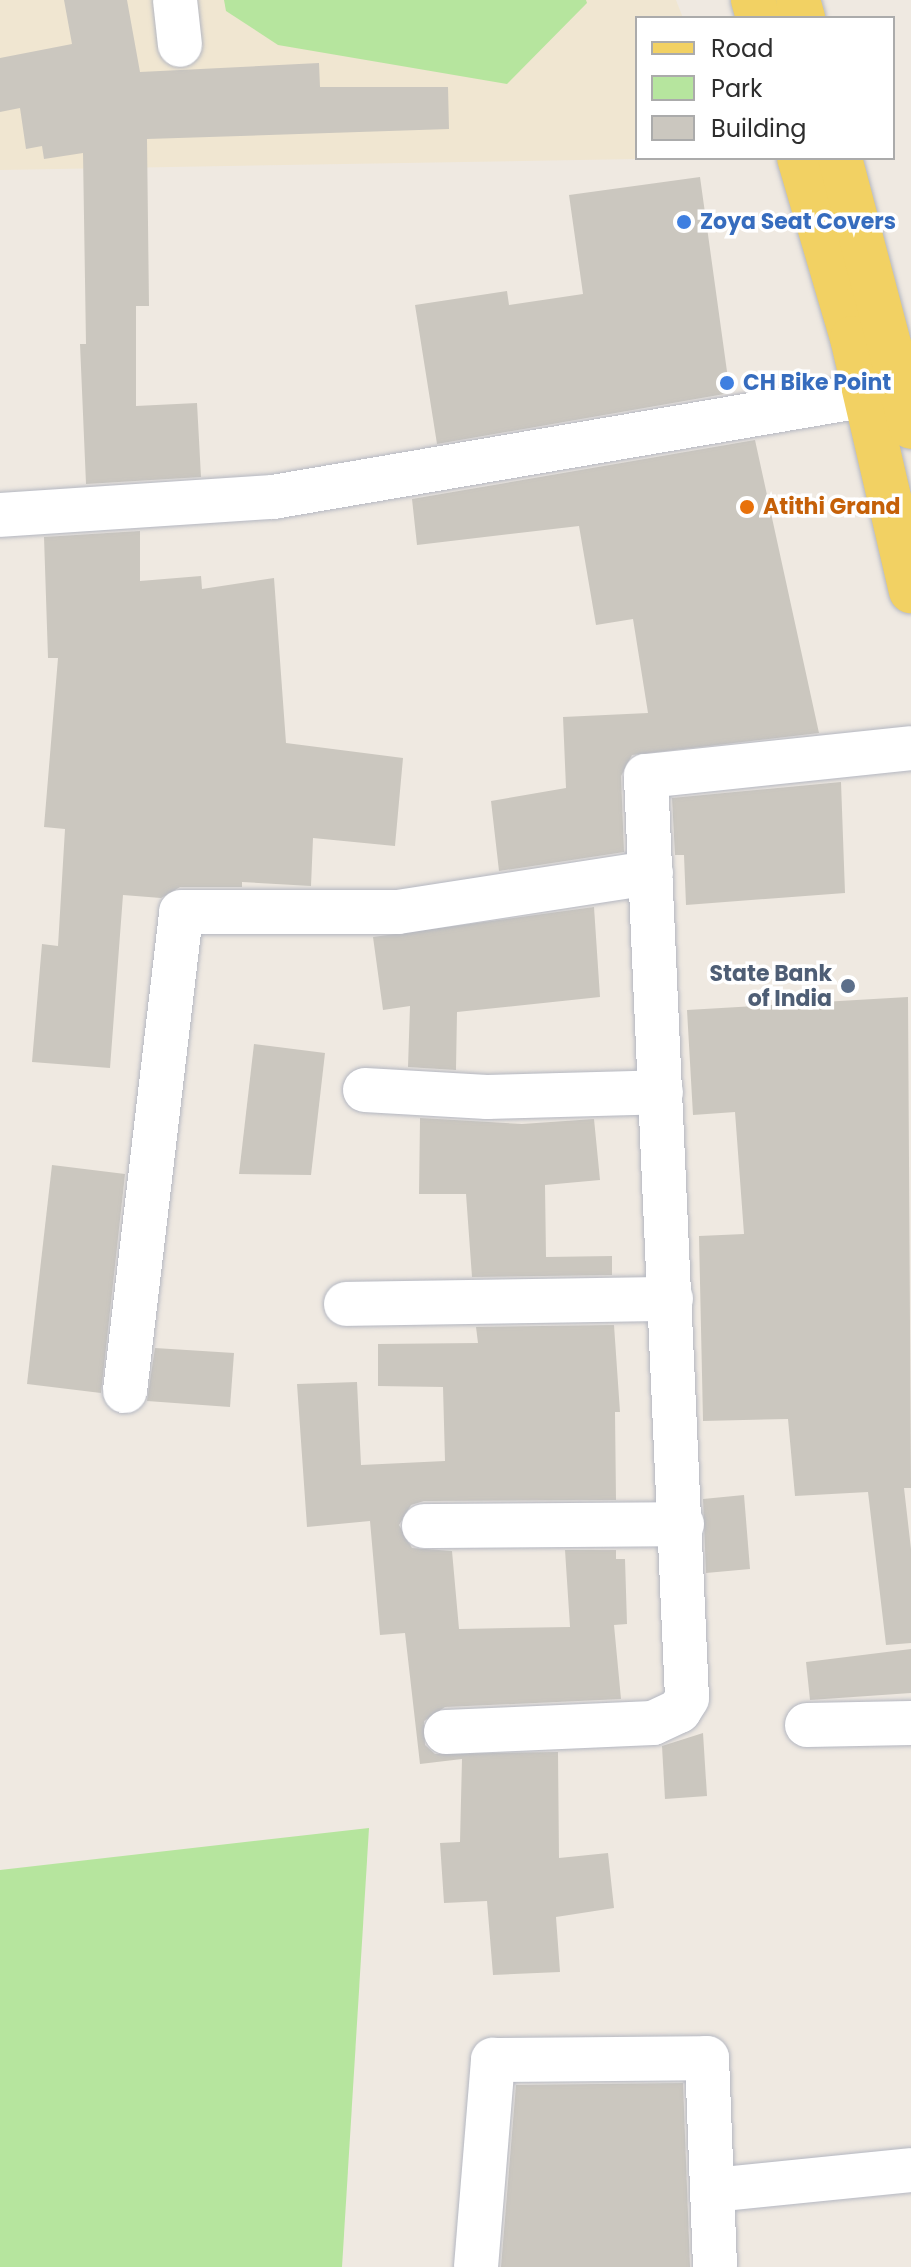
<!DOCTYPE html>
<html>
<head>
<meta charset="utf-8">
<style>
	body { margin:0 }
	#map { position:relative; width:911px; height:2267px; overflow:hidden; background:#efe9e1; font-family:Poppins,sans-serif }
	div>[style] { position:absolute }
	.education>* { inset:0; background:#f0e6d1 }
	.green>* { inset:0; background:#b6e59e }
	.building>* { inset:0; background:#cbc7bf }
	.roads { filter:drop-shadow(0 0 2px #b4b7c1) drop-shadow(0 0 2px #b4b7c1) }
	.minor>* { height:44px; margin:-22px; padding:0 22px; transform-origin:22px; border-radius:22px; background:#fff }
	.major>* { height:44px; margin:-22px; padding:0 22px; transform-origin:22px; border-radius:22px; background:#f2d163 }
	.dots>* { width:22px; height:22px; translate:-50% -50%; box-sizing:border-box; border:4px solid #fff; border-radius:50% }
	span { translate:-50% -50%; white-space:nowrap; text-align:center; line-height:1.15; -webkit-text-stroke:7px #fff; paint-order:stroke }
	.shop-label { font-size:22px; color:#366cbe; font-weight:700 }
	.left { translate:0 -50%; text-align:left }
	.food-label { font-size:22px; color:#c56008; font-weight:700 }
	.service-label { font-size:22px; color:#4e5e75; font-weight:700 }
	.right { translate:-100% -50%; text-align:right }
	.legend { position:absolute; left:635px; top:16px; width:260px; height:144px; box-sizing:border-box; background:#fff; border:2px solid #ababab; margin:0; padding:10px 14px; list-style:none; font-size:24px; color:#2e2e2e }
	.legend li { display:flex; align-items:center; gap:16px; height:40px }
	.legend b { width:40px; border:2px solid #ababab }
</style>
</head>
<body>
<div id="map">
	<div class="education">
		<div style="clip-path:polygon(0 0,676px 0,683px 18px,637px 18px,637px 158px,691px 158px,0 170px)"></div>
	</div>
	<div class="green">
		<div style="clip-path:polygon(224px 0,586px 0,587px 3px,507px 84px,278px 45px,226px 11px)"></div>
		<div style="clip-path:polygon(369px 1828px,342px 2267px,0 2267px,0 1870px)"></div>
	</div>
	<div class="building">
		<div style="clip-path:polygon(64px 0,127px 0,140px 72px,319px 63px,320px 87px,448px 87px,449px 129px,147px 139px,149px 306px,136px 306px,136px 406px,197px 403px,201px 477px,86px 484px,80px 344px,86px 344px,83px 153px,44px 159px,42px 146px,26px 149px,20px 108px,0 112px,0 58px,72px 44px)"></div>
		<div style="clip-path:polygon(700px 177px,730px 393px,437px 444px,415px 305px,507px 291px,509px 305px,583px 294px,569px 195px)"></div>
		<div style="clip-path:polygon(755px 440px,819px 733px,632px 755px,621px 776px,624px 852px,499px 871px,491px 801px,566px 788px,563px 717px,648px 713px,633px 619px,596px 625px,579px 526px,417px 545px,412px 499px)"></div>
		<div style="clip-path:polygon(140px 531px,140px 581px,201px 576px,202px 589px,274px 578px,286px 743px,403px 758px,395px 846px,313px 838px,311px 886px,242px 882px,242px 887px,180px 887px,161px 898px,123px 895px,110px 1068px,32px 1062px,42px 944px,58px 946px,65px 829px,44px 827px,58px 658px,48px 658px,44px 537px)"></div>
		<div style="clip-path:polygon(841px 782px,845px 893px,686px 905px,684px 855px,675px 855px,672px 798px)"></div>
		<div style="clip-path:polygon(594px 907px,600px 997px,457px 1012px,456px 1070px,408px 1067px,410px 1006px,383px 1010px,373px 937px)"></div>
		<div style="clip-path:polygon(908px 997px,911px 1488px,904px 1488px,911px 1549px,911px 1643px,886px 1645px,868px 1492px,795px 1496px,788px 1419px,703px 1421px,699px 1236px,744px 1234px,735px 1112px,693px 1115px,687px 1010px)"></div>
		<div style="clip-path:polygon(254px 1044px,325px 1053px,311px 1175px,239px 1174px)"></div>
		<div style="clip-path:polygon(420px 1118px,522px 1124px,594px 1119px,600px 1180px,545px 1185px,546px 1257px,612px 1256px,612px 1275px,472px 1277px,466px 1194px,419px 1194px)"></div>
		<div style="clip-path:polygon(52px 1165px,125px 1174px,101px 1393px,27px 1384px)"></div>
		<div style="clip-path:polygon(614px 1325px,620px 1412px,615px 1412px,616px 1500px,424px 1501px,411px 1505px,399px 1525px,412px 1548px,452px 1551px,459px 1629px,570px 1627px,565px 1550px,616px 1550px,616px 1559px,625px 1559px,627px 1624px,614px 1625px,621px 1699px,445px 1707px,424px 1721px,425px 1745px,435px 1754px,558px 1752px,559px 1858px,608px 1853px,614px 1908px,556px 1917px,560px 1972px,493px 1975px,487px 1901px,444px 1903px,440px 1843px,460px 1842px,462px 1759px,420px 1764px,405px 1633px,380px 1635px,370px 1521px,307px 1527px,297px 1384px,357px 1382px,361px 1465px,445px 1461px,443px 1387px,378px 1386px,378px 1344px,478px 1343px,476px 1327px)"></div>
		<div style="clip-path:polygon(155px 1348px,234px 1353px,230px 1407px,147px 1401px)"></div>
		<div style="clip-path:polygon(744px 1495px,750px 1569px,706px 1573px,703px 1499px)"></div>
		<div style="clip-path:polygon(911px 1649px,911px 1693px,810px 1700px,806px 1662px)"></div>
		<div style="clip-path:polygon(703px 1733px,707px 1796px,665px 1799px,662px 1746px)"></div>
		<div style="clip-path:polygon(683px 2083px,690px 2267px,501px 2267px,516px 2085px)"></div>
	</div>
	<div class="roads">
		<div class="minor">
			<div style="left:175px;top:0;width:45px;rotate:83.7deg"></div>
			<div style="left:0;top:515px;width:274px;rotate:-3.8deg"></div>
			<div style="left:273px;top:497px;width:638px;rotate:-9.74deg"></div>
			<div style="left:365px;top:1090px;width:122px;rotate:3.3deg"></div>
			<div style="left:487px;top:1097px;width:174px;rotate:-1.6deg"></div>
			<div style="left:346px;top:1304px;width:325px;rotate:-0.9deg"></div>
			<div style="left:125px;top:1391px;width:482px;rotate:-83.3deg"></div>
			<div style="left:181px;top:912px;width:217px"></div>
			<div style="left:398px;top:912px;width:256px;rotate:-8.8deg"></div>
			<div style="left:424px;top:1526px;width:258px;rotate:-0.4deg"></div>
			<div style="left:807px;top:1725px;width:104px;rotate:-1.1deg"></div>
			<div style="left:446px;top:1732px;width:207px;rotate:-2.5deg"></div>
			<div style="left:653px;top:1723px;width:29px;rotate:-25deg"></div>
			<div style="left:679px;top:1711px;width:15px;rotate:-58deg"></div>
			<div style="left:687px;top:1698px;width:923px;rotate:-92.55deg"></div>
			<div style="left:646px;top:776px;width:266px;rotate:-6deg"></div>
			<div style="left:714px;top:2190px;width:198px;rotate:-5.8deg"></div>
			<div style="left:476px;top:2267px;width:208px;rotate:-85.3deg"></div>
			<div style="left:493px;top:2060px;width:214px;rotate:-0.5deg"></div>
			<div style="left:707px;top:2058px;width:209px;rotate:87.8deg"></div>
		</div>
		<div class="major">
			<div style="left:753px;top:0;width:19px;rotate:74deg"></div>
			<div style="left:798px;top:0;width:19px;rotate:74deg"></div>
			<div style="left:799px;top:158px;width:188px;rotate:73.6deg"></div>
			<div style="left:852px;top:338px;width:260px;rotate:76.9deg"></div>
			<div style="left:840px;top:158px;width:278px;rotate:75.2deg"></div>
		</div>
	</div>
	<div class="dots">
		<div style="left:684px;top:222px;background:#3f7fe0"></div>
		<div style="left:727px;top:383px;background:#3f7fe0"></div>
		<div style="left:747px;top:507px;background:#e8710a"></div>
		<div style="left:848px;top:986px;background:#5c6f8a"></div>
	</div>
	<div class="shop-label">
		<span class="left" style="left:700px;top:222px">Zoya Seat Covers</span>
		<span class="left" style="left:743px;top:383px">CH Bike Point</span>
	</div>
	<div class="food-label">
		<span class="left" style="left:763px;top:507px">Atithi Grand</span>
	</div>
	<div class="service-label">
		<span class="right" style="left:832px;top:986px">State Bank<br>of India</span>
	</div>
	<ul class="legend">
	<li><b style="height:10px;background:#f2d163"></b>Road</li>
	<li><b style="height:22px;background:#b6e59e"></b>Park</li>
	<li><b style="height:22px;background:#cbc7bf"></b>Building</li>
	</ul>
</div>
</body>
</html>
